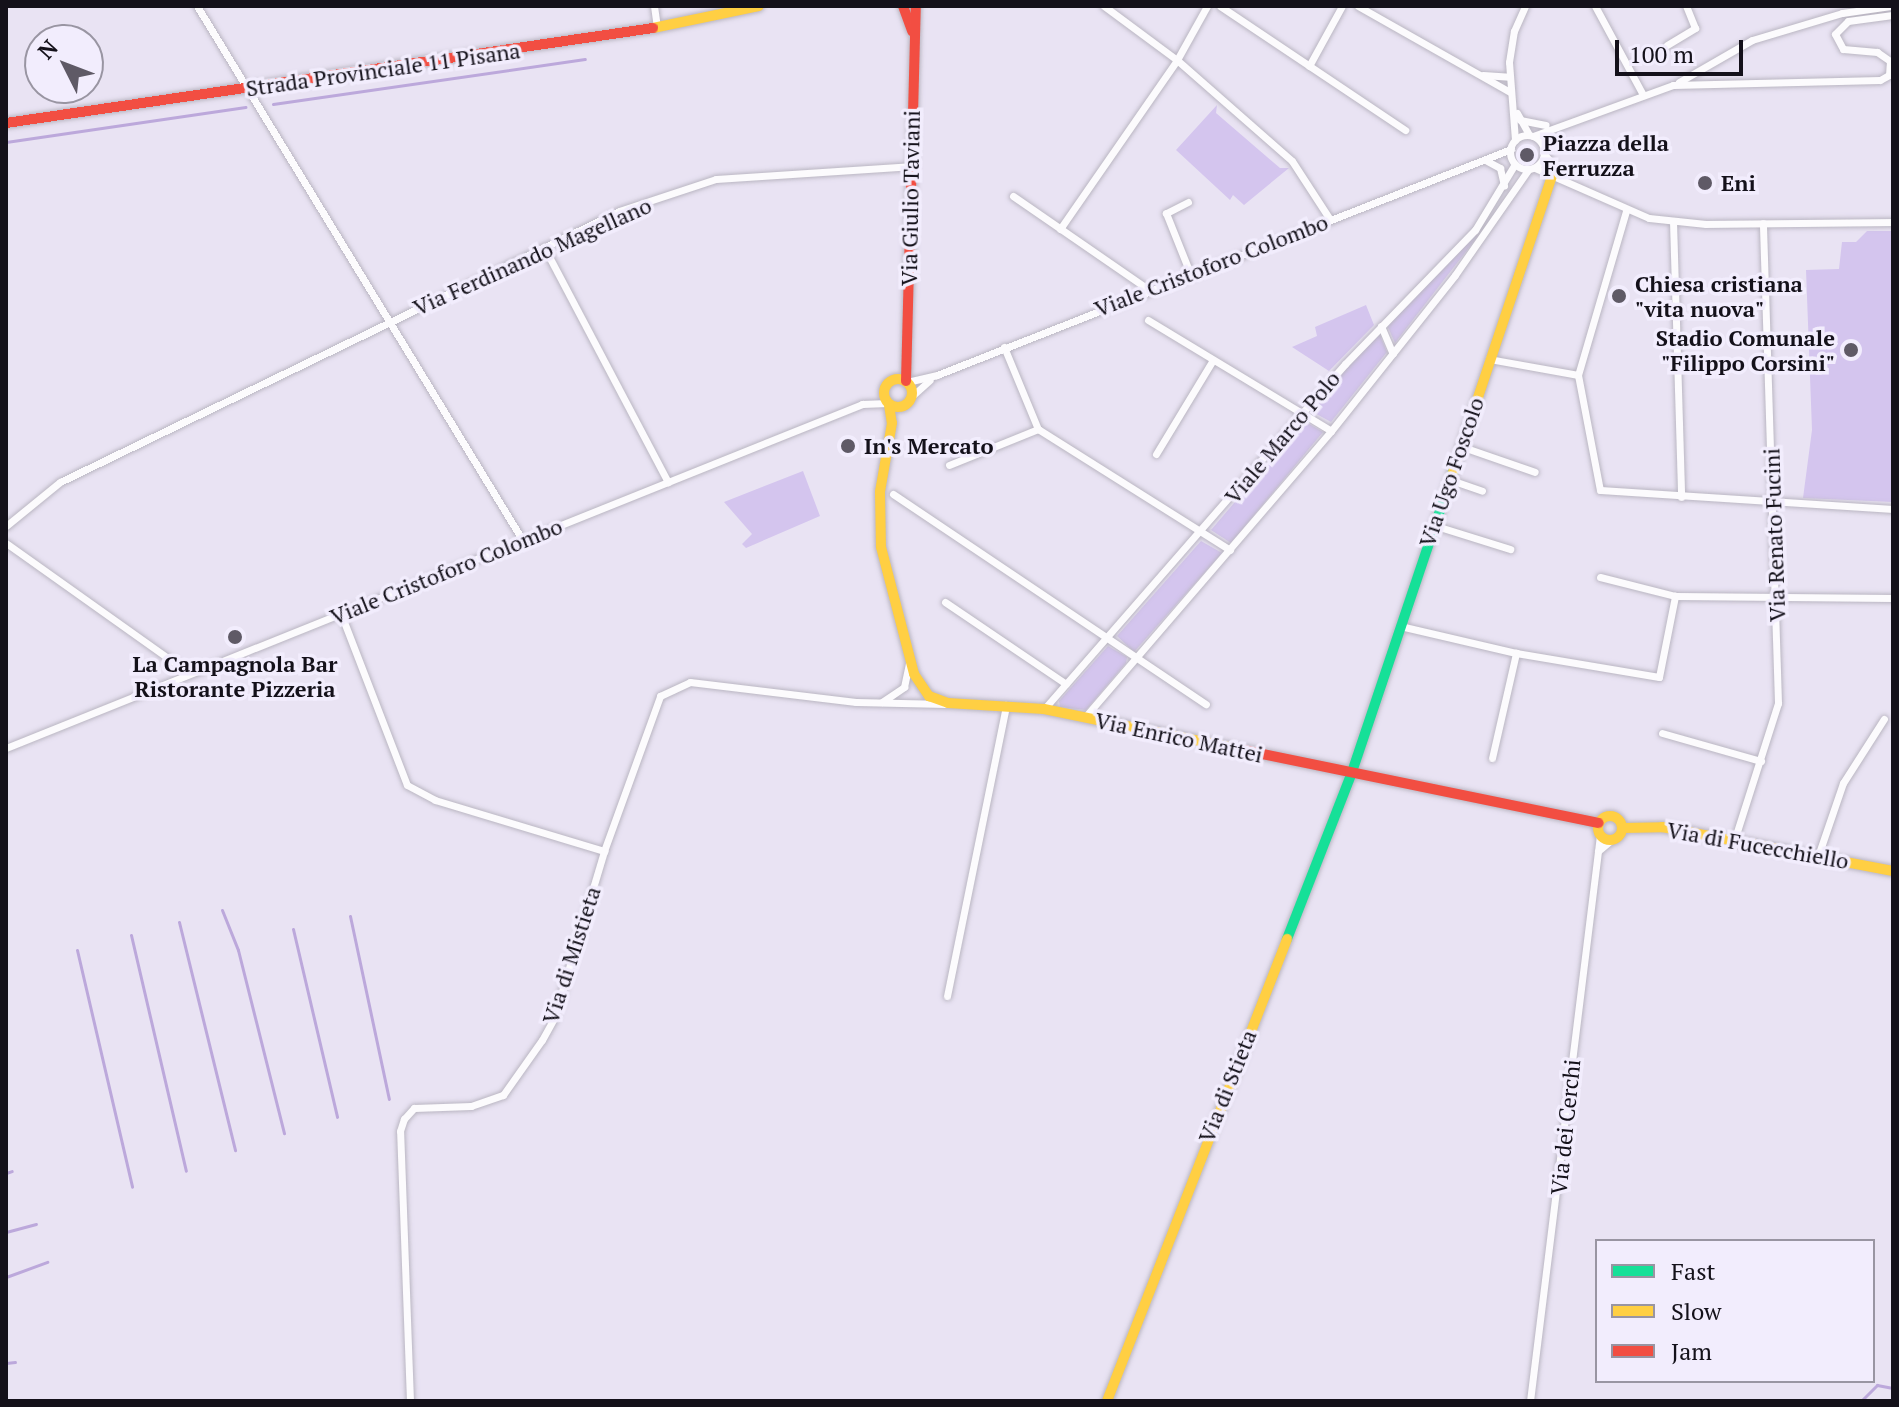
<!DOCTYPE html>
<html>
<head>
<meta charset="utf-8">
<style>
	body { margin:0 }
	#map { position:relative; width:1899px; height:1407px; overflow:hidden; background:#e9e3f3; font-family:"PT Serif",serif }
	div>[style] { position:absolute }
	.green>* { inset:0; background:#d4c5ee }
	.stream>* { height:3px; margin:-1.5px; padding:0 1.5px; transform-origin:1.5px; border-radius:1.5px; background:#bca8db }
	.roads { filter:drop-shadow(0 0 2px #bab6c2) drop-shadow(0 0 2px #bab6c2) }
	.street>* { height:7px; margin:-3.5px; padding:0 3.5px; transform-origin:3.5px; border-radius:3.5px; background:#fcfbfd }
	.street>.ring { margin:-3.5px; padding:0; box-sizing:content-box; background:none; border:7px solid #fcfbfd; border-radius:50% }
	.fast>* { height:10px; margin:-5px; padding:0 5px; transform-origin:5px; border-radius:5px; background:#16e098 }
	.slow>* { height:10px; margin:-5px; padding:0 5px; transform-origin:5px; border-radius:5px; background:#ffcf43 }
	.slow>.ring { margin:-5px; padding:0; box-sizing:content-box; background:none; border:10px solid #ffcf43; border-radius:50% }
	.jam>* { height:10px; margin:-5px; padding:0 5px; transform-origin:5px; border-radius:5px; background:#f24e42 }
	.dots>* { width:22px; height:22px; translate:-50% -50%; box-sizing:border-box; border:4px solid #f2edfd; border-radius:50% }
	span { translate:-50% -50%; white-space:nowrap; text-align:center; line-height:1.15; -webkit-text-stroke:7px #f2edfd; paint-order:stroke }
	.street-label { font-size:22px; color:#14111a }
	.poi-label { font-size:22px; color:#14111a; font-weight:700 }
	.left { translate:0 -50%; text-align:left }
	.right { translate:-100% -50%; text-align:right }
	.frame { position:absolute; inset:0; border:8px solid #14111a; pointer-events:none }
	.legend { position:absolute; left:1595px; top:1239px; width:280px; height:144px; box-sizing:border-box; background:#f2edfd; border:2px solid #9995a2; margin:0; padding:10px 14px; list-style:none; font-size:24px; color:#14111a }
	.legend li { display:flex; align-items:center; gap:16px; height:40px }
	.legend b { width:40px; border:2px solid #9995a2 }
	.north { position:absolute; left:24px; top:24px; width:80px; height:80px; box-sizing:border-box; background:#f2edfd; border:2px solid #9995a2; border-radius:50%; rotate:312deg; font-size:22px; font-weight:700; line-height:32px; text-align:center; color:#14111a }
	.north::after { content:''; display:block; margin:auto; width:28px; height:36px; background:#5f5a66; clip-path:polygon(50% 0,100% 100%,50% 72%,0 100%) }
	.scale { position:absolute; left:1615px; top:40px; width:128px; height:36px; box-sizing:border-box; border:4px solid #14111a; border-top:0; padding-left:10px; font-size:24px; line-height:28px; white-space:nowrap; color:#14111a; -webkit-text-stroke:6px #f2edfd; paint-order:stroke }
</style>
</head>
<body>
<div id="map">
	<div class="green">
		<div style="clip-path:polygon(1217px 105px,1216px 113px,1280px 168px,1289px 168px,1244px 205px,1233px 195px,1230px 200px,1176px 150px)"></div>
		<div style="clip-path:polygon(1867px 231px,1893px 231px,1893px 502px,1803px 498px,1812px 430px,1806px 270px,1839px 269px,1842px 242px,1856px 242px)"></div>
		<div style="clip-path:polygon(1474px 234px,1478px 236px,1395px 343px,1387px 325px)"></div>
		<div style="clip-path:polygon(1366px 305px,1374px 325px,1329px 371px,1292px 347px,1317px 336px,1315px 327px)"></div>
		<div style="clip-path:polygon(1379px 333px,1387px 352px,1331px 422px,1309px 410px)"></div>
		<div style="clip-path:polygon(1304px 421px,1323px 432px,1231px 543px,1211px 530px)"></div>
		<div style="clip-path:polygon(803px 471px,820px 516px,746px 548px,742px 544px,752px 534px,724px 502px)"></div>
		<div style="clip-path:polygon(1201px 541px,1222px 553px,1134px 652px,1117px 636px)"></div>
		<div style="clip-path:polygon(1108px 646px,1127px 657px,1126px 663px,1086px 710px,1060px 707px,1059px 701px)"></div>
	</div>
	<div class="stream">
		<div style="left:273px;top:104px;width:315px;rotate:-8.2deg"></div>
		<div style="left:6px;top:142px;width:242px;rotate:-8.3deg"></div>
		<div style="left:222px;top:910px;width:43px;rotate:68.2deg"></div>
		<div style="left:238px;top:950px;width:189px;rotate:75.9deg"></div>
		<div style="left:350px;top:916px;width:187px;rotate:78deg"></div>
		<div style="left:179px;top:922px;width:235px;rotate:76.2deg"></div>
		<div style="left:293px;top:929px;width:193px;rotate:76.8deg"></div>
		<div style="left:131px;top:935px;width:242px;rotate:76.9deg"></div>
		<div style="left:77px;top:950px;width:243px;rotate:76.9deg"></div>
		<div style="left:6px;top:1173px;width:6px;rotate:-18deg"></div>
		<div style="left:6px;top:1232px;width:31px;rotate:-15deg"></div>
		<div style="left:6px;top:1277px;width:44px;rotate:-20.1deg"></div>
		<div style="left:6px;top:1363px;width:9px;rotate:-6deg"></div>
		<div style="left:1861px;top:1401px;width:23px;rotate:-45deg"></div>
		<div style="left:1877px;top:1385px;width:16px;rotate:11deg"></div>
	</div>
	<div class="roads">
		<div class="street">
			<div style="left:197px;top:6px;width:626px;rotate:58.64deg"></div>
			<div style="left:654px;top:6px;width:22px;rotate:82deg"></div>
			<div style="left:1104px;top:6px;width:91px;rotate:36.5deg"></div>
			<div style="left:1177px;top:60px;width:153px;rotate:41.3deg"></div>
			<div style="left:1292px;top:161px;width:68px;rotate:57deg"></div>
			<div style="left:1220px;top:6px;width:223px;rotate:33.8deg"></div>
			<div style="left:1358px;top:6px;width:175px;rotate:29.5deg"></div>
			<div style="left:1595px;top:6px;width:99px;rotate:61.6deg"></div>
			<div style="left:1667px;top:45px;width:33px;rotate:-31deg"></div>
			<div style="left:1695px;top:28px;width:24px;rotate:-112deg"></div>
			<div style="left:1309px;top:66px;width:68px;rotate:-61.2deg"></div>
			<div style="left:1483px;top:75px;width:26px;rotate:4deg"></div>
			<div style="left:1679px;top:82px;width:84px;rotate:-29.9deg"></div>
			<div style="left:1752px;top:40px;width:94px;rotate:-16.7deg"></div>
			<div style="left:1842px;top:13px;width:49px;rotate:-8.1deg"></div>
			<div style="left:1517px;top:113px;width:25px;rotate:61deg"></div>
			<div style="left:1520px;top:120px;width:26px;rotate:11deg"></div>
			<div class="ring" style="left:1510px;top:135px;width:27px;height:27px"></div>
			<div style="left:1533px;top:136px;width:149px;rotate:-20deg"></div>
			<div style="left:1673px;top:85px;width:207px;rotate:-1.4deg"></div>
			<div style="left:1880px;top:80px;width:10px;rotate:-29deg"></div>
			<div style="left:1889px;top:75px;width:14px;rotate:-86deg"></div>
			<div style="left:1890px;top:61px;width:16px;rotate:-145deg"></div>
			<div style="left:1877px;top:52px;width:34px;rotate:-175deg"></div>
			<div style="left:1843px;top:49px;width:17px;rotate:-118deg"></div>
			<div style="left:1835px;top:34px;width:18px;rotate:-45deg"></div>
			<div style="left:1848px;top:21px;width:45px;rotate:-7.6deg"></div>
			<div style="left:1515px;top:140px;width:78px;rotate:-94.4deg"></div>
			<div style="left:1509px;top:62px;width:31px;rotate:-81deg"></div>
			<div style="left:1514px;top:31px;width:27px;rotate:-66deg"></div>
			<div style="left:1544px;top:154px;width:28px;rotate:49deg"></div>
			<div style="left:1487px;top:161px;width:15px;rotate:28deg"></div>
			<div style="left:1500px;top:168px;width:18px;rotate:77deg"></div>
			<div style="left:1535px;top:168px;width:124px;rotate:23.7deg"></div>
			<div style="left:1649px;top:218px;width:57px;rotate:6deg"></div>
			<div style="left:1706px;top:224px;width:187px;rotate:-0.6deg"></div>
			<div style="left:1013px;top:196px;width:164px;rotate:34.6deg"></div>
			<div style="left:1188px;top:202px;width:25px;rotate:153deg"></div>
			<div style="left:1166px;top:213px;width:65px;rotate:68.2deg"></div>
			<div style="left:1626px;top:211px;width:171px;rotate:106.3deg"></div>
			<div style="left:1578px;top:375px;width:117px;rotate:79.2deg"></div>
			<div style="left:1600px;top:490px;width:294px;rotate:3.7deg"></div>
			<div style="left:1673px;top:221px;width:276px;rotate:88.3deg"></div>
			<div style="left:1060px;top:229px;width:206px;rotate:-55.3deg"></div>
			<div style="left:1177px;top:60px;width:62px;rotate:-60.9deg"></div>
			<div style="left:544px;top:247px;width:266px;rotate:62.2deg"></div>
			<div style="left:1148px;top:320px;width:214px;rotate:31.2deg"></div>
			<div style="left:1381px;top:326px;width:30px;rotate:67deg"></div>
			<div style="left:1004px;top:347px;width:89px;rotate:67.5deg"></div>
			<div style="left:1038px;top:429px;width:227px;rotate:32.2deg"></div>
			<div style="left:1489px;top:359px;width:90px;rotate:10.2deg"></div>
			<div style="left:907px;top:382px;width:31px;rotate:-13deg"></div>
			<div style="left:937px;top:375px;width:617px;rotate:-21.49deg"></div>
			<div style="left:911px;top:397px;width:25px;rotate:-42deg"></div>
			<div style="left:1460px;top:446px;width:79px;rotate:19.1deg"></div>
			<div style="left:1156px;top:454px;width:110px;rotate:-58.8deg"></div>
			<div style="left:949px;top:465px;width:96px;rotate:-22deg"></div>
			<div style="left:1448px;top:479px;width:36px;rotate:19deg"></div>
			<div style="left:893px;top:494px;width:377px;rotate:33.9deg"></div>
			<div style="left:1433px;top:525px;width:81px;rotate:17.3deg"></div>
			<div style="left:6px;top:526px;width:70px;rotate:-39.2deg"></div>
			<div style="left:60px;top:482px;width:621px;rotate:-25.86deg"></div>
			<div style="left:619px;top:211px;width:102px;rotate:-18.3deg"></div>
			<div style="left:716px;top:179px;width:194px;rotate:-3.8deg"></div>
			<div style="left:6px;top:543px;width:224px;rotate:35.4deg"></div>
			<div style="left:1600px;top:577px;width:77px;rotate:14.2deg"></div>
			<div style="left:1675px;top:596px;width:218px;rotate:0.5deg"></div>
			<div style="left:945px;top:602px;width:146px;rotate:34.1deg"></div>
			<div style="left:341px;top:614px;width:183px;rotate:68.9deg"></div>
			<div style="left:407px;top:785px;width:32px;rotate:28deg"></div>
			<div style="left:435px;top:800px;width:177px;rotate:16.8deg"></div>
			<div style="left:1400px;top:626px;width:119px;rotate:13.1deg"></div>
			<div style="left:1516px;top:653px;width:145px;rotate:9.5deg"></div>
			<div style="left:1659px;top:677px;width:83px;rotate:-78.8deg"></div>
			<div style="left:882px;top:702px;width:27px;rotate:-34deg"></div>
			<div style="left:904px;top:687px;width:25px;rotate:-78deg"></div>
			<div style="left:1044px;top:709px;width:458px;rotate:-48.9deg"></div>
			<div style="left:1345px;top:364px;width:187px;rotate:-45.9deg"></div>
			<div style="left:1475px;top:230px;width:77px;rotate:-58.8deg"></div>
			<div style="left:1085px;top:717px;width:377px;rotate:-49.3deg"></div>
			<div style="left:1331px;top:431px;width:199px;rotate:-51.5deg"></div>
			<div style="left:1455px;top:275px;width:128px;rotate:-55.2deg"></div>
			<div style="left:1662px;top:733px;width:103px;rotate:15.8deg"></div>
			<div style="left:6px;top:748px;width:923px;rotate:-21.89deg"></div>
			<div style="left:862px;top:404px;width:26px;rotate:-2deg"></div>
			<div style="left:1492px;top:758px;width:108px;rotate:-77.1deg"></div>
			<div style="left:1734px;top:841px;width:145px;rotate:-72.3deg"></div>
			<div style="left:1778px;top:703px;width:480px;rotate:-91.8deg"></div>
			<div style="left:1598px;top:851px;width:16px;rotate:-40deg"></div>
			<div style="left:1818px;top:856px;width:77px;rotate:-71.1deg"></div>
			<div style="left:1843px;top:783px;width:76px;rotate:-57.4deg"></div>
			<div style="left:947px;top:996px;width:297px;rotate:-78.5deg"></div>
			<div style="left:410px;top:1401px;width:270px;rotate:-92.1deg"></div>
			<div style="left:400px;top:1131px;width:13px;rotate:-72deg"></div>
			<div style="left:404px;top:1119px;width:15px;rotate:-48deg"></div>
			<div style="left:414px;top:1108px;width:57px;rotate:-2deg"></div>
			<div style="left:471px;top:1106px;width:34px;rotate:-19deg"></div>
			<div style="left:503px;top:1095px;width:67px;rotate:-54.7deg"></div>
			<div style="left:542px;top:1040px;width:25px;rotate:-61deg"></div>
			<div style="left:554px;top:1018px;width:174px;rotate:-73.3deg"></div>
			<div style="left:604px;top:851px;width:165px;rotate:-70.1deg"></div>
			<div style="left:660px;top:696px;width:33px;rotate:-25deg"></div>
			<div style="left:690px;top:682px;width:167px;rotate:6.9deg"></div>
			<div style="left:856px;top:702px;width:90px;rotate:1.3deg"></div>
			<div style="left:1530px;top:1401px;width:570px;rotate:-82.95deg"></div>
		</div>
		<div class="fast">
			<div style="left:1287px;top:939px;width:179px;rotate:-68.7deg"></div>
			<div style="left:1352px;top:772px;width:317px;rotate:-71.4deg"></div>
		</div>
		<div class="slow">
			<div style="left:653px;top:28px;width:108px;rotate:-11.7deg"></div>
			<div class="ring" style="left:884px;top:379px;width:18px;height:18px"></div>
			<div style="left:889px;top:405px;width:18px;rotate:81deg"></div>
			<div style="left:892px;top:423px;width:70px;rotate:99.9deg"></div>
			<div style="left:880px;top:492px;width:55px;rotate:89deg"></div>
			<div style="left:881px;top:547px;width:131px;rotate:75.4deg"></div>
			<div style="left:914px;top:674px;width:27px;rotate:56deg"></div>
			<div style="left:929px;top:696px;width:20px;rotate:20deg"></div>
			<div style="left:948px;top:703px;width:96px;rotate:3.6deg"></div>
			<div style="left:1044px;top:709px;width:203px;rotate:11.6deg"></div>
			<div style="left:1453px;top:472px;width:315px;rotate:-71.5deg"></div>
			<div class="ring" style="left:1598px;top:816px;width:14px;height:14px"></div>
			<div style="left:1623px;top:828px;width:39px;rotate:-1deg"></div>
			<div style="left:1662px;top:827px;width:235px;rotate:10.8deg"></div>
			<div style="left:1107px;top:1401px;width:496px;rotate:-68.7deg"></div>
		</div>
		<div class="jam">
			<div style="left:903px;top:6px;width:27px;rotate:70deg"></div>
			<div style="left:6px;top:123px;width:654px;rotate:-8.35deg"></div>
			<div style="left:906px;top:381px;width:375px;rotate:-88.5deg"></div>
			<div style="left:1243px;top:750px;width:363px;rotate:11.6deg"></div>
		</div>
	</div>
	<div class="dots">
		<div style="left:1527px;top:155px;background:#5f5a66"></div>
		<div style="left:1705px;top:183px;background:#5f5a66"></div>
		<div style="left:1619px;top:296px;background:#5f5a66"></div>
		<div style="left:1851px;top:350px;background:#5f5a66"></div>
		<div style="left:848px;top:446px;background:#5f5a66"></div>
		<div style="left:235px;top:637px;background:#5f5a66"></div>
	</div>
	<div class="street-label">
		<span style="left:383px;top:69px;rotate:-8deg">Strada Provinciale 11 Pisana</span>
		<span style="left:910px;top:198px;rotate:-89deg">Via Giulio Taviani</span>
		<span style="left:532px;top:256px;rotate:-24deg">Via Ferdinando Magellano</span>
		<span style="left:1211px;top:265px;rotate:-21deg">Viale Cristoforo Colombo</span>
		<span style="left:1282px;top:437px;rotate:-50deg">Viale Marco Polo</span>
		<span style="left:1451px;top:472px;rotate:-71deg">Via Ugo Foscolo</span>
		<span style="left:1774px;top:535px;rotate:-92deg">Via Renato Fucini</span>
		<span style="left:446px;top:571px;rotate:-22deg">Viale Cristoforo Colombo</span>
		<span style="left:1179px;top:737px;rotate:12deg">Via Enrico Mattei</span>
		<span style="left:1758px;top:845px;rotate:10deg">Via di Fucecchiello</span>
		<span style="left:571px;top:955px;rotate:-72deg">Via di Mistieta</span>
		<span style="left:1227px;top:1086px;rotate:-68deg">Via di Stieta</span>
		<span style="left:1565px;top:1127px;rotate:-84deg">Via dei Cerchi</span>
	</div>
	<div class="poi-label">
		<span class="left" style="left:1543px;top:155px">Piazza della<br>Ferruzza</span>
		<span class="left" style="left:1721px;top:183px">Eni</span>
		<span class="left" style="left:1635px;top:296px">Chiesa cristiana<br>"vita nuova"</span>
		<span class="right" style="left:1835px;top:350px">Stadio Comunale<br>"Filippo Corsini"</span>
		<span class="left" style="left:864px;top:446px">In's Mercato</span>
		<span style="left:235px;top:676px">La Campagnola Bar<br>Ristorante Pizzeria</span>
	</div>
	<div class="frame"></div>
	<ul class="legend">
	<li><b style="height:10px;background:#16e098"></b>Fast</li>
	<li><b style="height:10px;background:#ffcf43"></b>Slow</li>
	<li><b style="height:10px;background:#f24e42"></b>Jam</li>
	</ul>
	<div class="north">N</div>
	<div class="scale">100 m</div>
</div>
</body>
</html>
